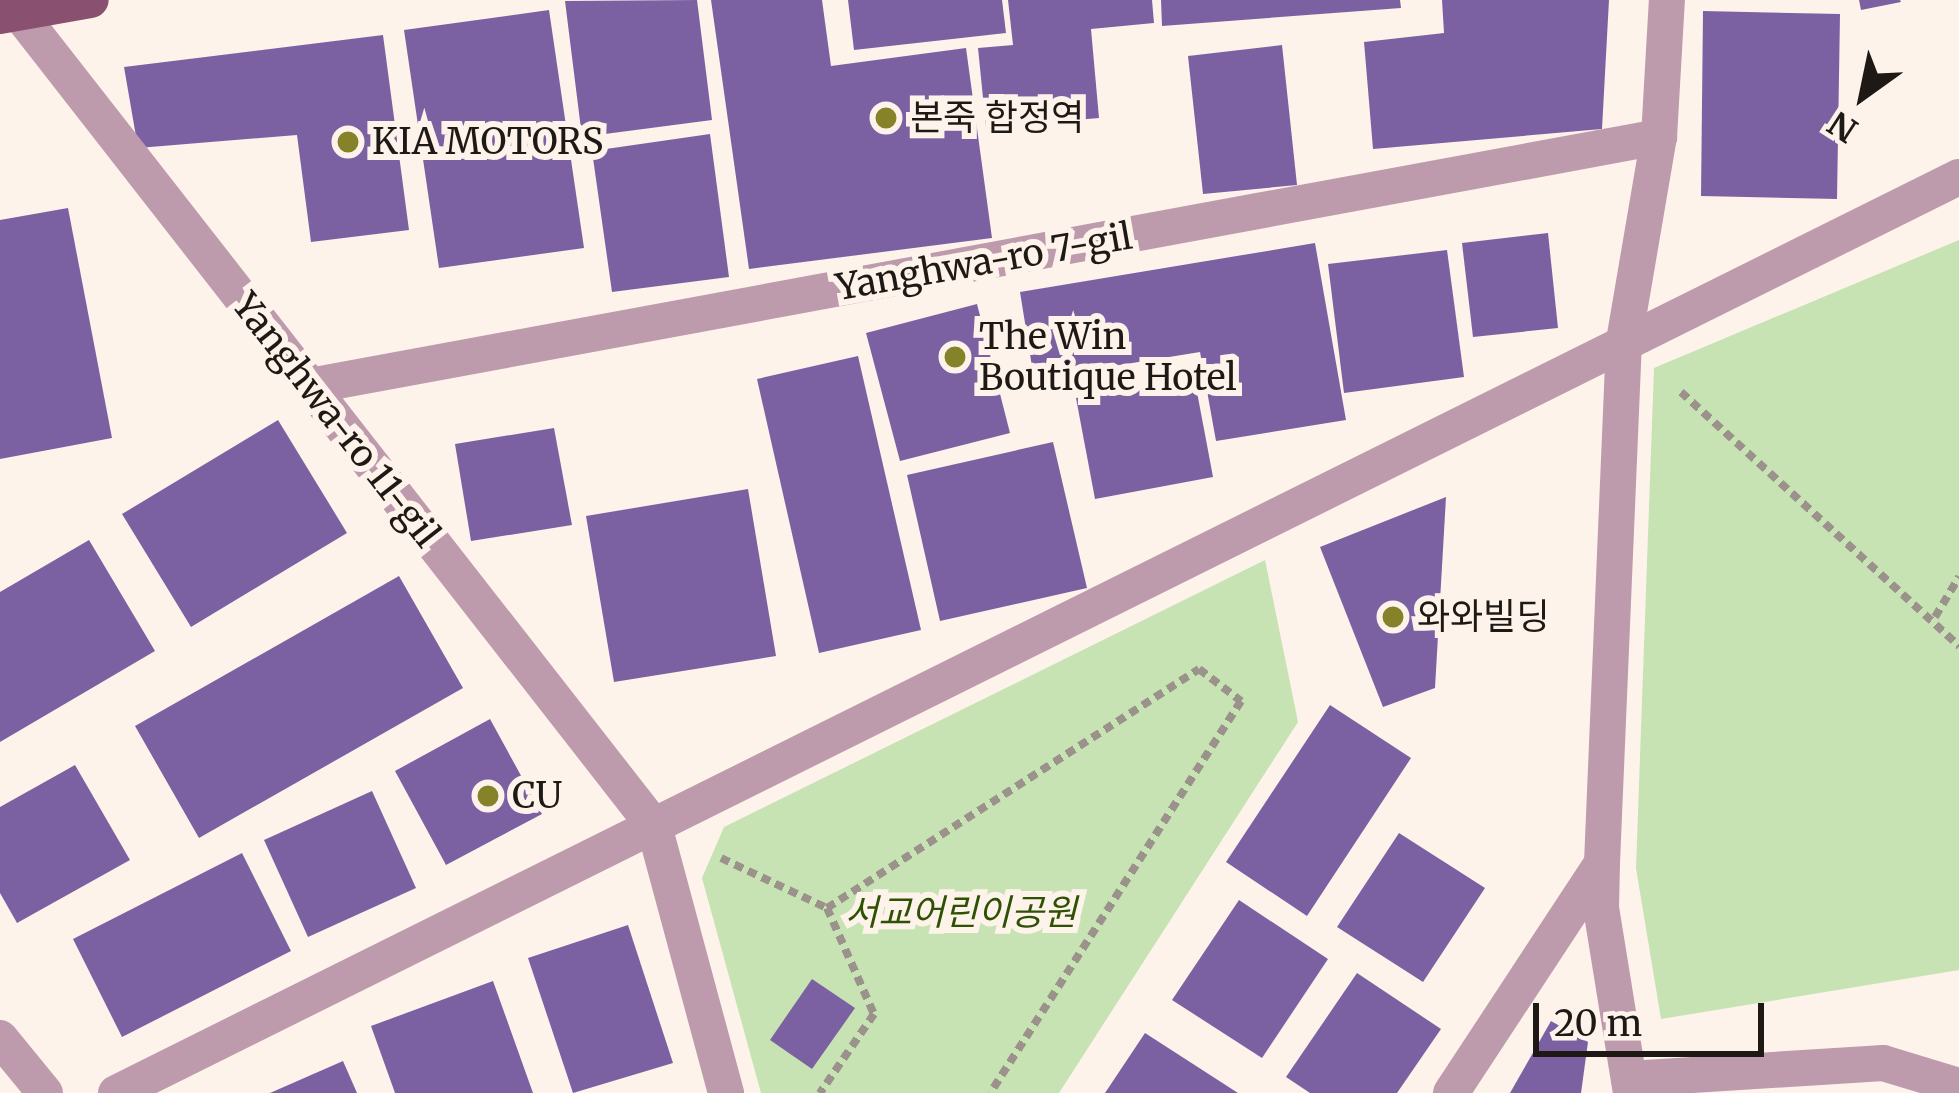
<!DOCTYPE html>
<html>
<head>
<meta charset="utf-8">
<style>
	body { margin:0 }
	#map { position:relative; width:1959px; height:1093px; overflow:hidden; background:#fdf3eb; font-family:Merriweather,"Noto Sans KR",serif }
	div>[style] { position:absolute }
	.green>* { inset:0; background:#c7e2b3 }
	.building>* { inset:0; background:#7c61a2 }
	.path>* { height:8px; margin-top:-4px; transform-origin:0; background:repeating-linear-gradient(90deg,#9b928c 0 9px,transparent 0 15px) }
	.lane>* { height:36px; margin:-18px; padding:0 18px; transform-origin:18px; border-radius:18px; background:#bd9bac }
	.street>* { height:36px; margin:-18px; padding:0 18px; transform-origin:18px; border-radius:18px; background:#bd9bac }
	.primary>* { height:36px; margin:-18px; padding:0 18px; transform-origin:18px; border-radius:18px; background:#8a506f }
	.dots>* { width:33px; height:33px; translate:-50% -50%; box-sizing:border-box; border:6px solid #fdf3eb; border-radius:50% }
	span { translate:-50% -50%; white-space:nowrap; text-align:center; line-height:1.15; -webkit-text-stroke:12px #fdf3eb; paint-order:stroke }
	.poi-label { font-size:36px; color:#1f1915 }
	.left { translate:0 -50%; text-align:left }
	.street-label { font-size:36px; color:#1f1915 }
	.park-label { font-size:36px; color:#2f5104; font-style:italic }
	.north { position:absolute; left:1803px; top:36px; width:120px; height:120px; -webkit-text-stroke:9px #fdf3eb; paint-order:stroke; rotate:213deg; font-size:33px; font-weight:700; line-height:48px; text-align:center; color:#1f1915 }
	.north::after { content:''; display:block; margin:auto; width:42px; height:54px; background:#1f1915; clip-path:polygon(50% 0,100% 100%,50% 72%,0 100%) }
	.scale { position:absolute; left:1533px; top:1003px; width:231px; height:54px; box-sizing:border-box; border:6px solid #1f1915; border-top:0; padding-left:15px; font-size:36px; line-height:42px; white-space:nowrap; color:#1f1915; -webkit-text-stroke:9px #fdf3eb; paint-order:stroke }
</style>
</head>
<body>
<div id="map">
	<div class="green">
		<div style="clip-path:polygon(1959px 240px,1959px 970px,1661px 1019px,1636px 868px,1654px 368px)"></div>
		<div style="clip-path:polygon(1265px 560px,1298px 722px,1059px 1093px,761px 1093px,702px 878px,724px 827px)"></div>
	</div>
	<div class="building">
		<div style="clip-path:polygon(697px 0,712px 120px,582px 137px,565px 1px)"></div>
		<div style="clip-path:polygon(711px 0,822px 0,831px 66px,966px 48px,992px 238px,749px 269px)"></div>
		<div style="clip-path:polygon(848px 0,1002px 0,1006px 33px,854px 50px)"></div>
		<div style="clip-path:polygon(1008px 0,1152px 0,1154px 23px,1091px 29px,1099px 118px,986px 128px,978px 48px,1013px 45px)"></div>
		<div style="clip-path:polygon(1161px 0,1400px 0,1401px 8px,1162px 26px)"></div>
		<div style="clip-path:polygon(1442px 0,1609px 0,1602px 129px,1373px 149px,1364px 42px,1444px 33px)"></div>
		<div style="clip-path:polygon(1859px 0,1900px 0,1901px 2px,1861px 10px)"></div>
		<div style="clip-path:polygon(549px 10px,584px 248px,439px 268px,404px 30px)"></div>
		<div style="clip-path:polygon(1703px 11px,1840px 14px,1837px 199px,1701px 196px)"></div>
		<div style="clip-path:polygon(383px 35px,409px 230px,311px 242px,297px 135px,138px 148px,124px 67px)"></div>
		<div style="clip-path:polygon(1282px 45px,1297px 185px,1203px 194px,1188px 56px)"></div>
		<div style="clip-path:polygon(710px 134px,729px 277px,612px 292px,592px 151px)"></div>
		<div style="clip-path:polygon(68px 208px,112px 438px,0 459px,0 220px)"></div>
		<div style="clip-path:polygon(1548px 233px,1558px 328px,1473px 337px,1462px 243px)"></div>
		<div style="clip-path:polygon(1315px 243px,1346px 420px,1216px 441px,1200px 352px,1034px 379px,1020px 292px)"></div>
		<div style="clip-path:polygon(1447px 250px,1464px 377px,1344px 393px,1328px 264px)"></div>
		<div style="clip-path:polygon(977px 304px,1010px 433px,900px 461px,866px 333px)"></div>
		<div style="clip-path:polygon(858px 356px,921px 630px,819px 653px,757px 379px)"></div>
		<div style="clip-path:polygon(1194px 376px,1213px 477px,1095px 499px,1076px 398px)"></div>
		<div style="clip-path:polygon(278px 420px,347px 533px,191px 627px,122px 514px)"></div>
		<div style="clip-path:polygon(554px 428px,572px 525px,471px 541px,455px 444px)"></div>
		<div style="clip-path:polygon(1053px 442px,1087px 588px,940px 621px,907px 475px)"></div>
		<div style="clip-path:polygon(748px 489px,776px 656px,614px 682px,586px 516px)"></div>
		<div style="clip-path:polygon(1446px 497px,1435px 688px,1383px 707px,1320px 547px)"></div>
		<div style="clip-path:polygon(89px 540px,155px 651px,0 742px,0 592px)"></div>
		<div style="clip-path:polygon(399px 576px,463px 688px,199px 838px,135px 726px)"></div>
		<div style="clip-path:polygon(1330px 705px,1411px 758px,1307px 916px,1226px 862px)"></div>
		<div style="clip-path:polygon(490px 719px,542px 814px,446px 865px,395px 771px)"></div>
		<div style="clip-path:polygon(75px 765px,130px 860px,17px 923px,0 893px,0 807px)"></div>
		<div style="clip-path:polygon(372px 791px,416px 888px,308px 937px,264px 840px)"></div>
		<div style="clip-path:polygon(1399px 833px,1485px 888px,1423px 982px,1337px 927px)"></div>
		<div style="clip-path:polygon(242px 853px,291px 951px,122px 1037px,73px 939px)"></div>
		<div style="clip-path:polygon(1239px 900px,1328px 959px,1262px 1058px,1172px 1000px)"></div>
		<div style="clip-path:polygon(628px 925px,673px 1063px,573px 1093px,528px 958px)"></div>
		<div style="clip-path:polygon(1357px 973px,1441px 1029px,1397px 1093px,1310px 1093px,1286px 1077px)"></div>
		<div style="clip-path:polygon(812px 979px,855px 1008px,812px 1069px,770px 1040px)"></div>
		<div style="clip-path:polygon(493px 981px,533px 1093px,395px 1093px,371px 1026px)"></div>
		<div style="clip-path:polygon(1551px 1021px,1588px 1042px,1581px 1093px,1510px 1093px)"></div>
		<div style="clip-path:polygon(1145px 1033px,1238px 1093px,1105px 1093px)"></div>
		<div style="clip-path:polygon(343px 1061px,357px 1093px,270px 1093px)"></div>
	</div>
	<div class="path">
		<div style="left:1681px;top:392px;width:377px;rotate:42.4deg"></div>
		<div style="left:1935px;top:617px;width:47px;rotate:-59deg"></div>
		<div style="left:721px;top:858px;width:117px;rotate:25.3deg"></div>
		<div style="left:827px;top:908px;width:116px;rotate:66.1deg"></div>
		<div style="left:874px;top:1014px;width:96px;rotate:124.4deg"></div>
		<div style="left:827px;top:908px;width:442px;rotate:-32.7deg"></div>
		<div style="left:1199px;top:669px;width:53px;rotate:37.3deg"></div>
		<div style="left:1241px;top:701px;width:465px;rotate:122.6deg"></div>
	</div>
	<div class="lane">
		<div style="left:310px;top:386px;width:1372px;rotate:-10.46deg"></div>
		<div style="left:1629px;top:1079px;width:255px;rotate:-3.6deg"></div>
		<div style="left:1883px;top:1063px;width:79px;rotate:16.8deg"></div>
	</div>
	<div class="street">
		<div style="left:19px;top:13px;width:1032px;rotate:52.01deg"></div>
		<div style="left:654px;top:826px;width:277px;rotate:74.9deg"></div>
		<div style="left:0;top:1038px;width:71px;rotate:50.7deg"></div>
		<div style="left:116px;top:1093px;width:2058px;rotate:-26.43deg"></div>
		<div style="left:1451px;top:1093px;width:273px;rotate:-56.7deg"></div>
		<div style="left:1631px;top:1093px;width:188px;rotate:-99.2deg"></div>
		<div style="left:1601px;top:907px;width:44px;rotate:-88.7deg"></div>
		<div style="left:1602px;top:863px;width:522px;rotate:-87.59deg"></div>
		<div style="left:1624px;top:341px;width:207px;rotate:-80.3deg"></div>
		<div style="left:1659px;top:137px;width:137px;rotate:-86.7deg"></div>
	</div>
	<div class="primary">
		<div style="left:0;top:16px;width:92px;rotate:-10deg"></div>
	</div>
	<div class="dots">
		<div style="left:886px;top:118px;background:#86822a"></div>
		<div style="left:348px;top:142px;background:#86822a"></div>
		<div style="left:955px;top:357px;background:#86822a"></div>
		<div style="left:1393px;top:617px;background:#86822a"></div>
		<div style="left:488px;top:796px;background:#86822a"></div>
	</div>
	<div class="poi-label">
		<span class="left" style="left:910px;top:118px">본죽 합정역</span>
		<span class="left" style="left:372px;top:142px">KIA MOTORS</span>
		<span class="left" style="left:979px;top:357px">The Win<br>Boutique Hotel</span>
		<span class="left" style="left:1417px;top:617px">와와빌딩</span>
		<span class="left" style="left:512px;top:796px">CU</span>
	</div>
	<div class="street-label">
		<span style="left:984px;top:262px;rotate:-10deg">Yanghwa-ro 7-gil</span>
		<span style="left:336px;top:420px;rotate:52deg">Yanghwa-ro 11-gil</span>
	</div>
	<div class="park-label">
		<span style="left:961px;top:913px">서교어린이공원</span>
	</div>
	<div class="north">N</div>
	<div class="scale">20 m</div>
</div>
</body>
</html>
